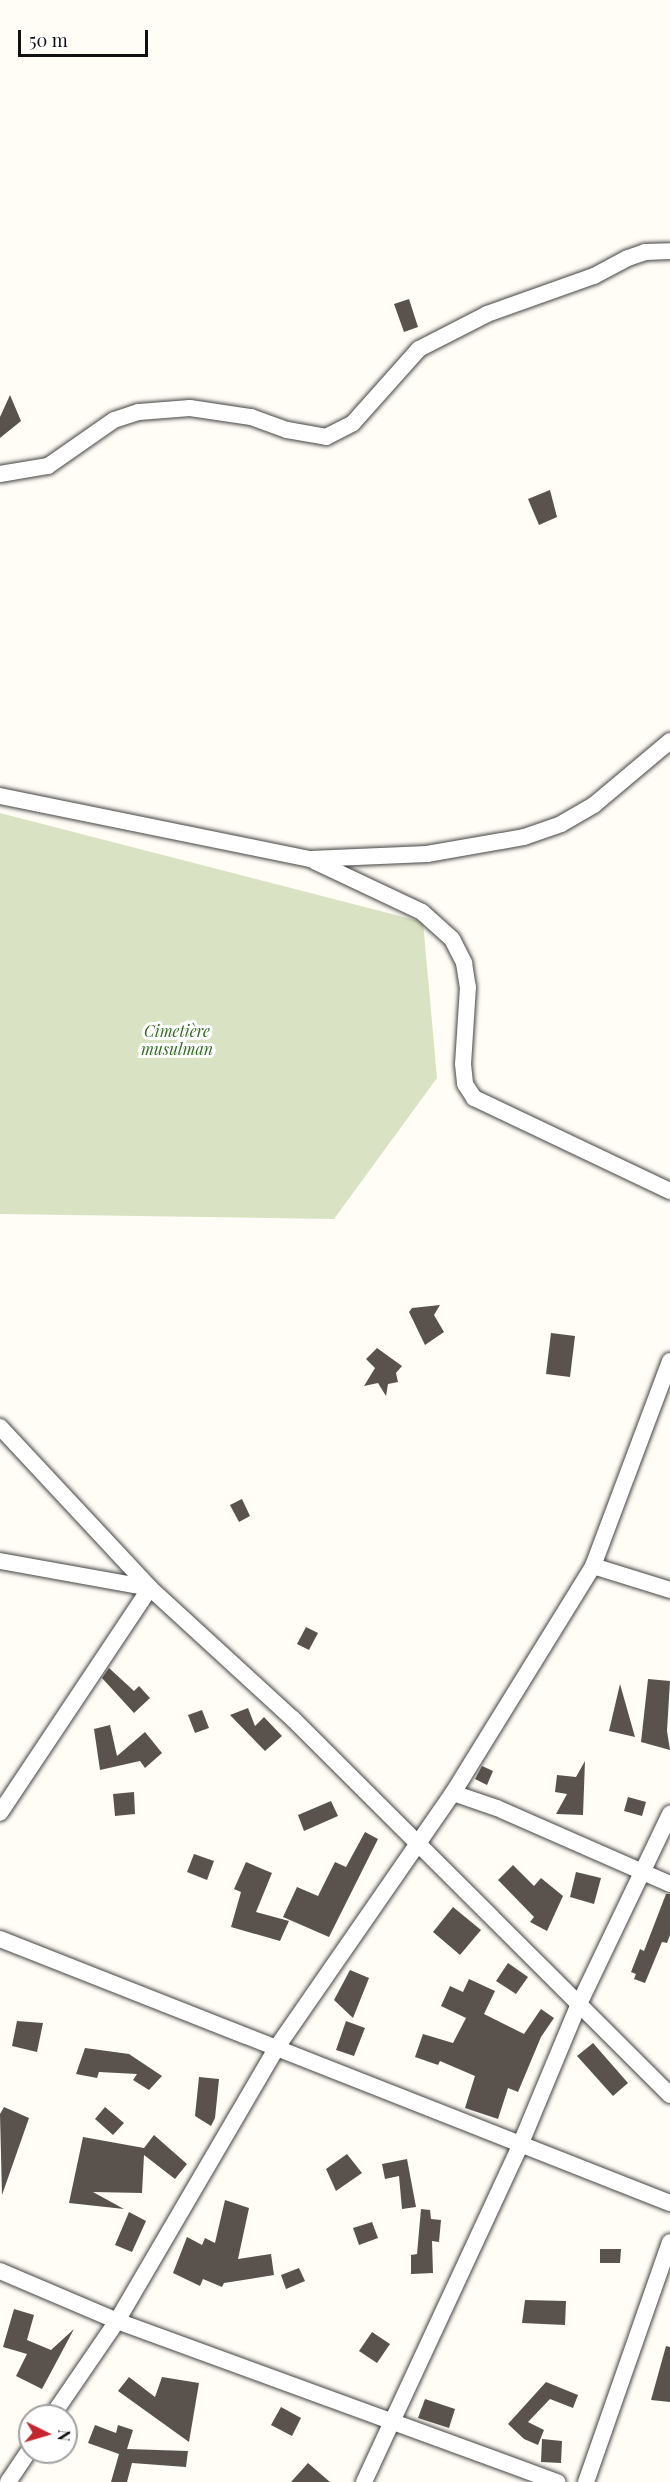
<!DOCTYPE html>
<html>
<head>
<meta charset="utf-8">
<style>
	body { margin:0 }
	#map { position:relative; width:670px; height:2482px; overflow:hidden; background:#fffdf5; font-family:"Playfair Display",serif }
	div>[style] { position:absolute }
	.cemetery>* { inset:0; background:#d9e3c4 }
	.building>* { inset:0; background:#5a524d }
	.roads { filter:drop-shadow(0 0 2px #444) drop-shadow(0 0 2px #444) }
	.minor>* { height:16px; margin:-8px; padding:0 8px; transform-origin:8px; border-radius:8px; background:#fff }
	span { translate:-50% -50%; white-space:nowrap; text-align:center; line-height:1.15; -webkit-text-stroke:6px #fff; paint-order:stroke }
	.park-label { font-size:16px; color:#2f6b1f; font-style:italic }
	.north { position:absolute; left:18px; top:2404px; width:60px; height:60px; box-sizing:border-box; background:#fff; border:2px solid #a0a0a0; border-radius:50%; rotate:95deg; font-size:16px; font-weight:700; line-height:24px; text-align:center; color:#111 }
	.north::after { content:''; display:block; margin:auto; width:21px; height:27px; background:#c4262e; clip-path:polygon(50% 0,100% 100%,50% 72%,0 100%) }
	.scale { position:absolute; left:18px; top:30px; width:130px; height:27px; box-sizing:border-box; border:3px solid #111; border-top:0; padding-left:8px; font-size:18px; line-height:21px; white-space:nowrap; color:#111; -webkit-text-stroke:4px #fff; paint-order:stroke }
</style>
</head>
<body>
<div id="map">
	<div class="cemetery">
		<div style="clip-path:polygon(0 813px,423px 922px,437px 1078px,334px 1219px,0 1214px)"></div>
	</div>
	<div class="building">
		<div style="clip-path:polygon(409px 299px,418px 327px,404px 332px,394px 304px)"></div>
		<div style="clip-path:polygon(10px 395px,21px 421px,0 438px,0 417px)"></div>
		<div style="clip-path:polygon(550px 490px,557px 517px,539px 525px,528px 499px)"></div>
		<div style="clip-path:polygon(440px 1305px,434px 1315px,444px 1332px,425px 1345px,409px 1312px,412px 1308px)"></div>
		<div style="clip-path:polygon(551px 1333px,575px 1336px,570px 1377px,546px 1374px)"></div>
		<div style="clip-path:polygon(377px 1348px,402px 1366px,396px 1373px,398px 1382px,388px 1384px,386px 1396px,378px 1383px,364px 1386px,375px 1368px,366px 1359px)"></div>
		<div style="clip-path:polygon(242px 1499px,250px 1516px,239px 1522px,230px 1505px)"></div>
		<div style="clip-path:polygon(306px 1627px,318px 1633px,309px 1650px,297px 1644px)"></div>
		<div style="clip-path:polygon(109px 1668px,134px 1691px,139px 1686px,150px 1698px,134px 1713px,102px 1678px)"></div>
		<div style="clip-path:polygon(648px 1679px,670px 1681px,667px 1731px,670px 1750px,641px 1742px)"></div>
		<div style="clip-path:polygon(620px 1684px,635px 1737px,609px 1731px)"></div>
		<div style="clip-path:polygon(248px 1708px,255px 1726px,264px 1717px,282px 1736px,265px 1751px,230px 1715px)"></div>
		<div style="clip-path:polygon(202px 1710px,209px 1728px,195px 1733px,188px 1715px)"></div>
		<div style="clip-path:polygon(110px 1725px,117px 1756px,145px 1732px,162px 1753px,145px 1768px,140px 1761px,100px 1770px,94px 1729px)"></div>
		<div style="clip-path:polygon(585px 1761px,583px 1815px,556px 1814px,567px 1794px,555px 1792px,557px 1775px,576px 1777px)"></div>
		<div style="clip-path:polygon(482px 1766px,493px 1771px,487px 1785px,475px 1779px)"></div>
		<div style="clip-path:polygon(134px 1792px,135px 1814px,115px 1816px,113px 1794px)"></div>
		<div style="clip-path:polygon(628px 1797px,646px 1802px,642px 1816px,624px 1811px)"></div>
		<div style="clip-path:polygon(331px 1801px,338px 1816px,304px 1831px,298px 1815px)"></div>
		<div style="clip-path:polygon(365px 1832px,378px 1839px,329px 1937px,283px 1917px,297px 1887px,318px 1896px,335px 1862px,346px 1867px)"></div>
		<div style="clip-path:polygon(194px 1854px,214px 1861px,207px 1880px,187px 1872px)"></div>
		<div style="clip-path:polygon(246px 1862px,272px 1873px,256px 1912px,289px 1921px,280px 1941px,231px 1927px,241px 1892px,234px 1889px)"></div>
		<div style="clip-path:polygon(513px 1865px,534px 1886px,541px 1878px,563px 1896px,547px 1931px,530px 1922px,534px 1917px,498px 1880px)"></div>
		<div style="clip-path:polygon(576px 1872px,601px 1878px,594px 1904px,570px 1897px)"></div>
		<div style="clip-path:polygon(666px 1894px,670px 1894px,670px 1935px,667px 1943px,662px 1942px,645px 1983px,634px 1979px,636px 1974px,631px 1972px,640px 1949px,644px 1951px)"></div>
		<div style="clip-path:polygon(453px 1907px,481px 1930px,460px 1955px,433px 1932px)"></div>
		<div style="clip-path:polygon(508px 1963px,528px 1977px,516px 1994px,496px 1981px)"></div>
		<div style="clip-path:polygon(350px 1970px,369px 1978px,353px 2018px,334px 2000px)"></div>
		<div style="clip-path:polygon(469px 1979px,495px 1991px,484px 2014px,524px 2034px,541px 2009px,554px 2018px,541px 2037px,518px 2092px,508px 2088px,498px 2119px,465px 2108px,475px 2076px,440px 2061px,438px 2065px,415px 2057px,423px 2034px,453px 2043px,466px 2018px,441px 2006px,450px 1986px,463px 1992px)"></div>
		<div style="clip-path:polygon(17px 2021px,43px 2023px,37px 2052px,12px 2046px)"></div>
		<div style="clip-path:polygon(346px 2021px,365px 2028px,354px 2056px,336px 2050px)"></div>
		<div style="clip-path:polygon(593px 2043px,628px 2083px,613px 2096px,577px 2056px)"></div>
		<div style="clip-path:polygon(85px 2048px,129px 2054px,162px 2076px,149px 2090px,133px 2080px,137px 2074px,99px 2072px,97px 2078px,76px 2074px)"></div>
		<div style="clip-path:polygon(199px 2077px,219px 2079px,215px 2118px,211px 2126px,195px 2116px)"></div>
		<div style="clip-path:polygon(4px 2107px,29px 2118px,2px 2195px,0 2114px)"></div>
		<div style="clip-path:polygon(105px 2107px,124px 2123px,113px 2135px,95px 2119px)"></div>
		<div style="clip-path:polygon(154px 2135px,187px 2164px,175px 2179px,144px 2155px,142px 2193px,93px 2192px,124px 2209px,69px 2203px,83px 2137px,144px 2148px)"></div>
		<div style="clip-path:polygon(347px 2154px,362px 2173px,336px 2191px,326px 2169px)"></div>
		<div style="clip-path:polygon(407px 2159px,416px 2207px,402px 2209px,399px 2176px,385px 2179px,382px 2164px)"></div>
		<div style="clip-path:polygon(225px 2200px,249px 2208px,238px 2259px,271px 2254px,274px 2275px,224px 2283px,222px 2287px,203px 2279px,200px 2286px,173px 2273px,187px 2237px,202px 2245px,205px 2238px,215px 2243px)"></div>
		<div style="clip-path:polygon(421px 2209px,430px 2210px,431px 2219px,441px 2220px,439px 2242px,432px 2241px,433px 2273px,411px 2274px,411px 2255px,417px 2254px)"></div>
		<div style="clip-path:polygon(129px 2212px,146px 2221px,132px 2252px,115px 2245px)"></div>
		<div style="clip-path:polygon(372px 2222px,378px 2238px,359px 2245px,353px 2228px)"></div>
		<div style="clip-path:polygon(600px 2249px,621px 2249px,620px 2263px,600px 2263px)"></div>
		<div style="clip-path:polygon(299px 2268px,305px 2281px,286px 2289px,281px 2275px)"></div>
		<div style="clip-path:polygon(525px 2300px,566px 2301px,565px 2325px,522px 2323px)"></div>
		<div style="clip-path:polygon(14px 2309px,34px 2315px,27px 2340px,51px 2350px,74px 2329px,42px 2389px,16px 2376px,27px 2354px,3px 2347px)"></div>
		<div style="clip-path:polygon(372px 2332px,390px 2344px,377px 2363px,359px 2351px)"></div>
		<div style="clip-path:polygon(666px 2346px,670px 2347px,670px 2402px,651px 2400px)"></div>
		<div style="clip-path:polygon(129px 2377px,155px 2397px,162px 2377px,199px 2383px,189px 2442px,118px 2391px)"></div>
		<div style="clip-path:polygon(546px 2382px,578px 2395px,573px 2408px,550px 2399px,528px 2422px,544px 2430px,538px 2445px,524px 2439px,508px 2424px)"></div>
		<div style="clip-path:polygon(425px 2399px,455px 2409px,449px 2428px,418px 2418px)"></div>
		<div style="clip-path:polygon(281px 2407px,301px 2418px,292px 2436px,271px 2425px)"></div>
		<div style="clip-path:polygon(95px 2425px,116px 2433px,118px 2425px,133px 2430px,127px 2449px,188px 2451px,186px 2467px,132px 2463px,127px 2482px,111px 2482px,119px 2454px,88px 2443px)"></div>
		<div style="clip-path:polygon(542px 2439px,562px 2441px,561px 2463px,541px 2462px)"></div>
		<div style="clip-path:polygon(308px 2463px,330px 2482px,291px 2482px)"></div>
	</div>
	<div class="roads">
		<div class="minor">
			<div style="left:0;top:474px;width:49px;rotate:-9.5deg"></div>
			<div style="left:48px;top:466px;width:80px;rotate:-34.9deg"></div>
			<div style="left:114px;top:420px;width:26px;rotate:-18deg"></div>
			<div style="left:139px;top:412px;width:51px;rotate:-4.5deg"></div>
			<div style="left:190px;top:408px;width:62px;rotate:8.4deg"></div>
			<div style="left:251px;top:417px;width:38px;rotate:20deg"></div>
			<div style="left:287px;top:430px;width:40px;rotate:10deg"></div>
			<div style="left:326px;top:437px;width:30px;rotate:-27deg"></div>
			<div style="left:353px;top:423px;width:99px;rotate:-48.3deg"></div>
			<div style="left:419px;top:349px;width:76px;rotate:-27.2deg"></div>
			<div style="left:487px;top:314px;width:114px;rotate:-19.6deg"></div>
			<div style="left:594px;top:276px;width:38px;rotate:-28deg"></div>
			<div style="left:628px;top:258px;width:18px;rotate:-19deg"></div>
			<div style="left:645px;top:252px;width:25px;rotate:-2deg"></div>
			<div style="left:0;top:796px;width:316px;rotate:11.5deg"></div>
			<div style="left:310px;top:859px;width:117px;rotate:-2.4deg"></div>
			<div style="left:427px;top:854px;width:98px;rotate:-9.9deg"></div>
			<div style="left:524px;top:837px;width:39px;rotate:-19deg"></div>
			<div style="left:561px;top:824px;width:39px;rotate:-30deg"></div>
			<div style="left:595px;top:804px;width:98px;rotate:-40deg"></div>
			<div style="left:314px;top:861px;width:119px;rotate:25.3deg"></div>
			<div style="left:422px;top:912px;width:40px;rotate:42deg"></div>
			<div style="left:452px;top:939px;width:27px;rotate:63deg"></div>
			<div style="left:464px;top:963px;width:24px;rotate:81deg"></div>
			<div style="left:468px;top:987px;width:77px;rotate:93.7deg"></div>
			<div style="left:463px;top:1064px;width:20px;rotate:84deg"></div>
			<div style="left:465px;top:1084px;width:17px;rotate:57deg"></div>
			<div style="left:474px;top:1098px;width:217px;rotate:25.4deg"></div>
			<div style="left:0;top:1427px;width:220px;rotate:47deg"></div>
			<div style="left:150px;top:1588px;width:193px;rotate:42.5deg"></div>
			<div style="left:292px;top:1718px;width:534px;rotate:44.92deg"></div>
			<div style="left:0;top:1561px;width:152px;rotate:10.2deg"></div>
			<div style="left:150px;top:1588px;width:270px;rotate:123.7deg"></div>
			<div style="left:593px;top:1566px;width:81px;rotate:17.3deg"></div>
			<div style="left:453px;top:1793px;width:46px;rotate:18.8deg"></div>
			<div style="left:497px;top:1808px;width:189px;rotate:23.7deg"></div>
			<div style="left:0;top:1939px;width:720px;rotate:21.51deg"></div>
			<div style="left:0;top:2271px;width:127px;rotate:23.1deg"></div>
			<div style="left:117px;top:2321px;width:469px;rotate:20.1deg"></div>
			<div style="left:52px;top:2416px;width:115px;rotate:-55.6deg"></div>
			<div style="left:117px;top:2321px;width:317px;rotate:-59.7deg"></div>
			<div style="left:277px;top:2047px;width:309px;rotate:-55.3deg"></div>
			<div style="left:453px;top:1793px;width:267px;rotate:-58.3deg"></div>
			<div style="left:593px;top:1566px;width:219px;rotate:-69.4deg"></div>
			<div style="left:8px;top:2482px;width:40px;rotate:-56deg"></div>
			<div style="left:364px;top:2482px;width:374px;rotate:-65.1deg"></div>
			<div style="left:521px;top:2143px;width:151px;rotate:-67.4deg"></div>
			<div style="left:579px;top:2004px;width:211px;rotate:-64.4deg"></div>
			<div style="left:586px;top:2482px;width:254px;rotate:-70.7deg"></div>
		</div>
	</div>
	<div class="park-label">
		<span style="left:177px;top:1040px">Cimetière<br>musulman</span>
	</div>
	<div class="north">N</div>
	<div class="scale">50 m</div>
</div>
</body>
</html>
